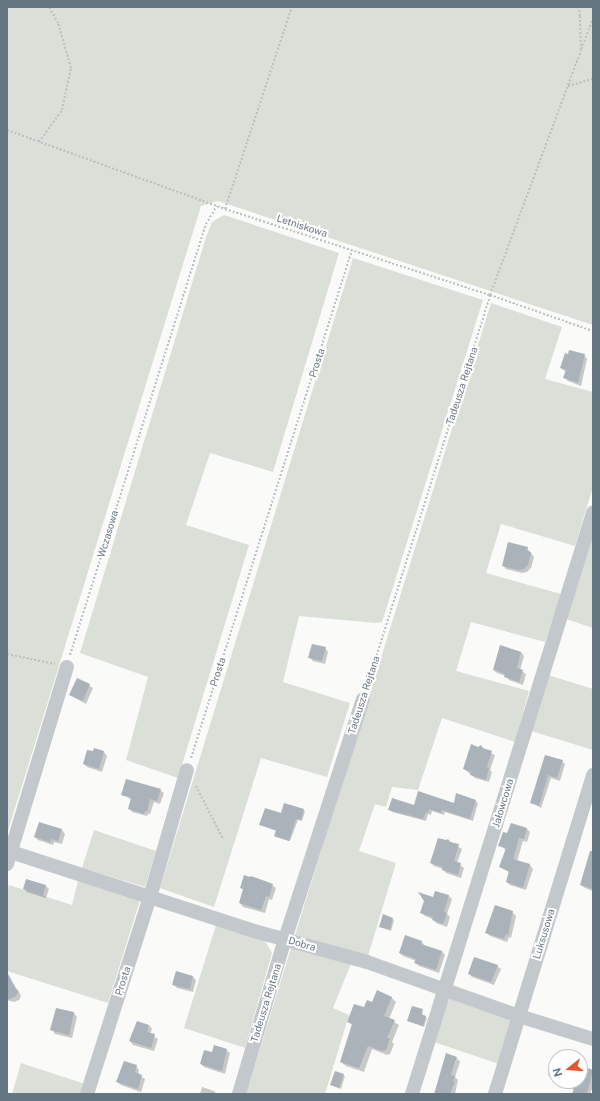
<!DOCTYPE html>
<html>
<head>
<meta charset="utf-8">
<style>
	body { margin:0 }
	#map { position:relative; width:600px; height:1101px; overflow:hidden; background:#fafaf8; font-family:"Public Sans",sans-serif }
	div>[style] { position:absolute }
	.green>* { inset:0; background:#dadfd7 }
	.shadow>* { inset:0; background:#0003 }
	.building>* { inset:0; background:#aab3b9 }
	.path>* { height:2px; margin-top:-1px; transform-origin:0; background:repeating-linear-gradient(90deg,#bbbfc2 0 2px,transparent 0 4px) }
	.minor>* { height:14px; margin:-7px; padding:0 7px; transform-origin:7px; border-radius:7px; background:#c3c8cc }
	span { translate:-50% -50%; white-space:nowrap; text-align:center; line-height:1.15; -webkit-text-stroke:4px #fff; paint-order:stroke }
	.street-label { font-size:10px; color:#657683 }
	.frame { position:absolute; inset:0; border:8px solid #657683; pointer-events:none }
	.north { position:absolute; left:548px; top:1049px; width:40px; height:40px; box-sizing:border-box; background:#fff; border:1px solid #c1c8cd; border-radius:50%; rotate:253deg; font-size:11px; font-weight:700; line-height:16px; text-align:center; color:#657683 }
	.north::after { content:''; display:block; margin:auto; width:14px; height:18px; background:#e4572e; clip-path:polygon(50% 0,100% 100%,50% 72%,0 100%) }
</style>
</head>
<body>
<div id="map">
	<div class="green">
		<div style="clip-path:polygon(7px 7px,593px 7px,593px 325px,218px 201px,201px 206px,7px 834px)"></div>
		<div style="clip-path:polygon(224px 215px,339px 253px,273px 472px,210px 453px,186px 525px,249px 545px,178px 778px,126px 760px,148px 677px,80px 653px,206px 237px,212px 222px)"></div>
		<div style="clip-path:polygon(353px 258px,483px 300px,382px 622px,376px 623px,299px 616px,283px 682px,350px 703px,327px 777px,261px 758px,214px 907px,160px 888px)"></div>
		<div style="clip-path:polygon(491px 303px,562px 327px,545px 379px,593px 392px,593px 487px,575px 546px,501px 524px,486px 573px,561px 594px,545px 642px,471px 622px,456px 671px,529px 691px,515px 742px,442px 718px,418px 790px,392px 787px,386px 807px,375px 804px,359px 851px,396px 863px,368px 956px,295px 935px)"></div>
		<div style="clip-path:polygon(593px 532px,593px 628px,566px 619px)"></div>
		<div style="clip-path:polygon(548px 675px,593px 689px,593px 750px,531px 731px)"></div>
		<div style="clip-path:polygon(94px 830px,156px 851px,145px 887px,82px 868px)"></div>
		<div style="clip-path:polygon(78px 881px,140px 900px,108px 1003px,7px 971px,7px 891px,9px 885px,72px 905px)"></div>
		<div style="clip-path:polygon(216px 925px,265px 941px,272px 953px,245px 1048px,184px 1028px)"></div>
		<div style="clip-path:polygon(291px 948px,351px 964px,333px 1008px,349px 1015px,325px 1094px,246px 1094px)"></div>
		<div style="clip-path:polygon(450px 997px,513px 1019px,499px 1064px,434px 1042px)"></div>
		<div style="clip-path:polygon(21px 1063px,85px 1084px,82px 1094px,12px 1094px)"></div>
	</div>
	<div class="shadow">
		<div style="clip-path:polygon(584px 355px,587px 359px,581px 386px,568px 381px,565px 378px,566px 372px,561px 368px)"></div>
		<div style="clip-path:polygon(527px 548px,534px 557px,531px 568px,527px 572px,522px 573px,506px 569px,503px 565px)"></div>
		<div style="clip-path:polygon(501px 646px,521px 652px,524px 656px,520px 670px,526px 674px,523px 685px,509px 680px,506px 676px,497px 673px,494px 670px)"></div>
		<div style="clip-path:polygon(325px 648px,328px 652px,325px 664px,313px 661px,309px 657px)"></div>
		<div style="clip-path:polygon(78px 679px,93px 688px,86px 704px,70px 695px)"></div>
		<div style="clip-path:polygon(95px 750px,104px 752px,107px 756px,102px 772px,87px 767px,84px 764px)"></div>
		<div style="clip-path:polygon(484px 750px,495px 755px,490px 770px,492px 772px,489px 782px,475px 778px,464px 769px)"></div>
		<div style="clip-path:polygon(546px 756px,562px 761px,565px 764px,560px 781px,551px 778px,541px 808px,531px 802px)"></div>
		<div style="clip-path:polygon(160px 790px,164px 793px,160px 804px,154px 802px,150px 814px,148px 814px,147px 816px,132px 812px,129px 808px,132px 800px,123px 794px)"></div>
		<div style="clip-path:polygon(475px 801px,478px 803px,473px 821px,445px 812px,444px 815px,432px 811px,431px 815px,428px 814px,426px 821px,392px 812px,389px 809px)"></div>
		<div style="clip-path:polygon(304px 810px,305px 811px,302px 821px,298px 820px,290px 841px,276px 837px,275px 836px,276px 831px,261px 825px,282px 814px)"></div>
		<div style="clip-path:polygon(40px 823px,62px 830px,65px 834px,62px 844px,54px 842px,53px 845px,38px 840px,35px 837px)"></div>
		<div style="clip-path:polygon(511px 824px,527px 829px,530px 832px,527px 842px,523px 841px,517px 861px,530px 865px,533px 869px,526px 890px,510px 885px,507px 882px,510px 873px,500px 867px,506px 850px,499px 845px,508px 834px)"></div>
		<div style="clip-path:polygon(448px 840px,462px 849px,457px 863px,464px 868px,461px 878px,446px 873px,443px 869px,434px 866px,431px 863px)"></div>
		<div style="clip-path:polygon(593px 870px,593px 891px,585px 888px,581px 885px)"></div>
		<div style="clip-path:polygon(251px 877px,267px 882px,276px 888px,272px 900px,269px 899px,265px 913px,243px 907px,240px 903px,244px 890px,241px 888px)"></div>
		<div style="clip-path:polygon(46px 886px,49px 889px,46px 898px,27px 892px,24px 889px)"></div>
		<div style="clip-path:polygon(449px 896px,452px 899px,447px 914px,450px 917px,447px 927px,436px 923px,433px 919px,425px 916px,421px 913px,434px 898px)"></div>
		<div style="clip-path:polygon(512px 912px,516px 916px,511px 938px,509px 937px,507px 942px,490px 936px,487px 933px)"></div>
		<div style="clip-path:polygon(383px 916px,394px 920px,391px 931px,380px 926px)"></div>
		<div style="clip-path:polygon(422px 942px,425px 946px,442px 951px,445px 955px,439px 973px,419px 966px,416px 963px,416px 961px,403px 956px,400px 953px)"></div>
		<div style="clip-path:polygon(497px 966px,501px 969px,494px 985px,472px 977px,469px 974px)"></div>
		<div style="clip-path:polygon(176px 972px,193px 977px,196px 980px,193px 992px,177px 988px,173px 984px)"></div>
		<div style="clip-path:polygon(7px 984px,14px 987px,18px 990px,21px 996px,19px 1000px,14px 1002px,7px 1000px)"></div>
		<div style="clip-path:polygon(391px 997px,396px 1002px,389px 1019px,399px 1025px,392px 1042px,394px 1044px,390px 1054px,387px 1055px,372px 1049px,364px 1072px,346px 1066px,341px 1062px,353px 1026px,348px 1021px,365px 1009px)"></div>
		<div style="clip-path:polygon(57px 1009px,74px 1013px,77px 1017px,72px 1038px,55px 1034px,52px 1030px)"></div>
		<div style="clip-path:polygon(422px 1010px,423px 1011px,422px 1016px,427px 1018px,424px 1027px,408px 1021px)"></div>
		<div style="clip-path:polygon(149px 1025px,152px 1029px,150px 1034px,158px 1039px,154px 1051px,133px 1045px,130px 1041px,134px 1029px)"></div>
		<div style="clip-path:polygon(226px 1050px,230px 1053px,225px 1074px,204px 1067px,201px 1064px,213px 1054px)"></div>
		<div style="clip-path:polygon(457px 1058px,460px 1062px,455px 1077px,458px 1080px,455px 1094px,444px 1094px)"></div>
		<div style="clip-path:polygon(550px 1062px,556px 1062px,556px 1079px,551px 1078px,548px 1075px)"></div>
		<div style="clip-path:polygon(136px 1066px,139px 1070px,138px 1075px,145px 1079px,141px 1092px,121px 1085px,117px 1082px)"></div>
		<div style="clip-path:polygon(580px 1067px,593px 1071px,593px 1086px,590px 1094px,573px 1094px,575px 1089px,560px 1087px,558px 1084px,558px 1081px,580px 1081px)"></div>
		<div style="clip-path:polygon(335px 1072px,345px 1076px,341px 1089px,331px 1085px)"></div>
		<div style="clip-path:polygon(202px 1087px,214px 1091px,217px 1094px,200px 1094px)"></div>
	</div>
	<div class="building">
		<div style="clip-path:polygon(569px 350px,585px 354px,578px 383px,563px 378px,566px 370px,560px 368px,565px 353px,568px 354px)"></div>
		<div style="clip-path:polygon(508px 542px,528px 547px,527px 551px,531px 552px,528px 565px,524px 569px,518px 570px,502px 566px)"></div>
		<div style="clip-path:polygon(312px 644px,326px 647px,322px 661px,308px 658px)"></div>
		<div style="clip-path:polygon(500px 645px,521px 652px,517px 668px,523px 670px,519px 682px,504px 677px,505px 674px,493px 670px)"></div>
		<div style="clip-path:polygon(77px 678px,90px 684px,83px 701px,69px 695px)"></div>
		<div style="clip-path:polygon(471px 744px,478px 747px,481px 745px,483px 748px,492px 751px,487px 767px,489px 768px,486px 780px,470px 775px,471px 772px,463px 769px)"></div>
		<div style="clip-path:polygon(94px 748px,104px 751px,99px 769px,83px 764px,87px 750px,93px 751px)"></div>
		<div style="clip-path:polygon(545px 755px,563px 760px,557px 778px,548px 775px,539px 806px,530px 803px)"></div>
		<div style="clip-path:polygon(126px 779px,161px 789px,157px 801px,150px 799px,147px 811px,145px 811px,144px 814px,128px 809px,131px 798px,121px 795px)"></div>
		<div style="clip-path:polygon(418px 791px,454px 803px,456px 793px,476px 800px,470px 819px,442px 810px,441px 813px,429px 809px,428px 813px,426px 812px,423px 819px,388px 810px,392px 798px,414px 805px)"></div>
		<div style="clip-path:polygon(284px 803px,304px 809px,301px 820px,296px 819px,289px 841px,274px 836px,276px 830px,259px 825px,265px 808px,281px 813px)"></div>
		<div style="clip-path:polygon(39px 822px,62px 829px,58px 841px,51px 839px,50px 842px,34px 837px)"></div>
		<div style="clip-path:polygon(511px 823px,527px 828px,524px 839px,519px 838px,513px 859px,530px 864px,523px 888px,506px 882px,509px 871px,499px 867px,506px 848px,498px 846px,503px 832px,507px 833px)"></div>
		<div style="clip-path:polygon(438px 838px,446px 840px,448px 839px,450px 842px,459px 844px,454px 861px,461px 863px,458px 875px,442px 870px,443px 867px,430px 863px)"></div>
		<div style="clip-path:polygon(590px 851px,593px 851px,593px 889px,580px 885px)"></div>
		<div style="clip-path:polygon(244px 875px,250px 877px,251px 876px,273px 884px,269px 897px,266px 896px,261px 910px,239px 903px,243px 889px,240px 888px)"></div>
		<div style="clip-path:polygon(26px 879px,46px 885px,43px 896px,23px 889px)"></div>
		<div style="clip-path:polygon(435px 891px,449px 895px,444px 912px,447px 913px,443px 924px,432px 920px,433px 917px,420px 913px,424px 901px,418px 892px,433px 897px)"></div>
		<div style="clip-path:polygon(495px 905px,513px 911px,508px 935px,506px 934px,504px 939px,485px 933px)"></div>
		<div style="clip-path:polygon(383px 914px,393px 918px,390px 930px,379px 927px)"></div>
		<div style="clip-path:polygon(405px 935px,422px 941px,421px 944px,442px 951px,436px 970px,414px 963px,416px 959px,399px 953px)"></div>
		<div style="clip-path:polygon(474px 957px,498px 965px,491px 982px,468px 974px)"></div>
		<div style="clip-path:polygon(176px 971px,193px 976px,190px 989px,172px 985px)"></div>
		<div style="clip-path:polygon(7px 972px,18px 992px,16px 996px,7px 1000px)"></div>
		<div style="clip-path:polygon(377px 990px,392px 997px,384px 1016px,395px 1020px,387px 1038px,390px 1038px,386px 1050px,382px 1051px,368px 1046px,359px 1068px,340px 1062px,352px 1024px,347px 1022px,354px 1004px,364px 1007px,367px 1000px,372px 1002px)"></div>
		<div style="clip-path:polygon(412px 1006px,423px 1009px,421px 1014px,426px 1016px,423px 1026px,407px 1021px)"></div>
		<div style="clip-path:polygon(56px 1008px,74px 1012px,69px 1035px,50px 1030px)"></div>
		<div style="clip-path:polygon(137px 1021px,149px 1025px,147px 1032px,155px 1034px,151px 1048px,129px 1041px)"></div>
		<div style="clip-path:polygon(214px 1045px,227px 1049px,222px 1071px,200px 1064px,204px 1050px,212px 1052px)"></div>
		<div style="clip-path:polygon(446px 1053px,457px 1057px,451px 1075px,455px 1076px,453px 1081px,455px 1081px,450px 1094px,434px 1094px)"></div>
		<div style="clip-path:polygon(124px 1061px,137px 1065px,135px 1072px,142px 1075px,138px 1089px,116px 1082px)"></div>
		<div style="clip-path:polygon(585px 1067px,593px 1070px,587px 1094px,572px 1094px,576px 1081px,581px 1081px)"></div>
		<div style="clip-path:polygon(335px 1071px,344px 1074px,339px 1088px,330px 1085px)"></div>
	</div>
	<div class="path">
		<div style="left:581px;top:49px;width:32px;rotate:-68deg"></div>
		<div style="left:568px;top:86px;width:26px;rotate:-16deg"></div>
		<div style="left:7px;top:130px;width:232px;rotate:19.9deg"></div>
		<div style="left:225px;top:209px;width:279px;rotate:18deg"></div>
		<div style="left:490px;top:295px;width:109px;rotate:19.3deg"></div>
		<div style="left:39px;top:142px;width:39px;rotate:-54deg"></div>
		<div style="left:62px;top:110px;width:43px;rotate:-77.9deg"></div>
		<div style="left:71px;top:68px;width:47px;rotate:-106.1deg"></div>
		<div style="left:58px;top:23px;width:18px;rotate:-119deg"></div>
		<div style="left:225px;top:209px;width:213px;rotate:-71.7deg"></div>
		<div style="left:7px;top:654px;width:49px;rotate:11.8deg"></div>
		<div style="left:70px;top:655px;width:452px;rotate:-72.5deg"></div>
		<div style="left:206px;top:224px;width:21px;rotate:-59deg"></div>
		<div style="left:367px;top:686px;width:410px;rotate:-72.5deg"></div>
		<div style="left:490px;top:295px;width:261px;rotate:-69.6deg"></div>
		<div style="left:581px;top:50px;width:34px;rotate:-92deg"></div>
		<div style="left:580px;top:16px;width:9px;rotate:-96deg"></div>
		<div style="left:191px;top:758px;width:533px;rotate:-72.42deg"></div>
		<div style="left:196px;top:786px;width:59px;rotate:63deg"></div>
	</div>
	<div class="minor">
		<div style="left:11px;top:852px;width:256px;rotate:18deg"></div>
		<div style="left:254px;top:931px;width:117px;rotate:15.3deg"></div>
		<div style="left:367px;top:962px;width:161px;rotate:19.6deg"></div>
		<div style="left:519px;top:1016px;width:77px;rotate:17.3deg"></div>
		<div style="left:7px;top:864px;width:206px;rotate:-73.1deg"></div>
		<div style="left:87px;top:1094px;width:207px;rotate:-72.3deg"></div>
		<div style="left:150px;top:897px;width:132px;rotate:-73.8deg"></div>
		<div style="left:239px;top:1094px;width:162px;rotate:-73.5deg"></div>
		<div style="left:285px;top:939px;width:252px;rotate:-72deg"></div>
		<div style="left:412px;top:1094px;width:609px;rotate:-72.7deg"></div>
		<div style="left:495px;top:1094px;width:334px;rotate:-72.9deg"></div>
	</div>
	<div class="street-label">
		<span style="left:302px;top:226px;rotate:18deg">Letniskowa</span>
		<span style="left:317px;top:363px;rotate:-72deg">Prosta</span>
		<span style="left:462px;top:386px;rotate:-72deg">Tadeusza Rejtana</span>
		<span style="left:108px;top:534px;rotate:-73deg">Wczasowa</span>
		<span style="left:218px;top:672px;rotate:-72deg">Prosta</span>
		<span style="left:364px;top:695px;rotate:-72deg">Tadeusza Rejtana</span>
		<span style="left:503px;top:803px;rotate:-73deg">Jałowcowa</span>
		<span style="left:544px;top:934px;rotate:-73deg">Luksusowa</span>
		<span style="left:302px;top:944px;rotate:16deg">Dobra</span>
		<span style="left:123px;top:981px;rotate:-72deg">Prosta</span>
		<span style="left:266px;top:1003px;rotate:-73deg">Tadeusza Rejtana</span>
	</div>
	<div class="frame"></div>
	<div class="north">N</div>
</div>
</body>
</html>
